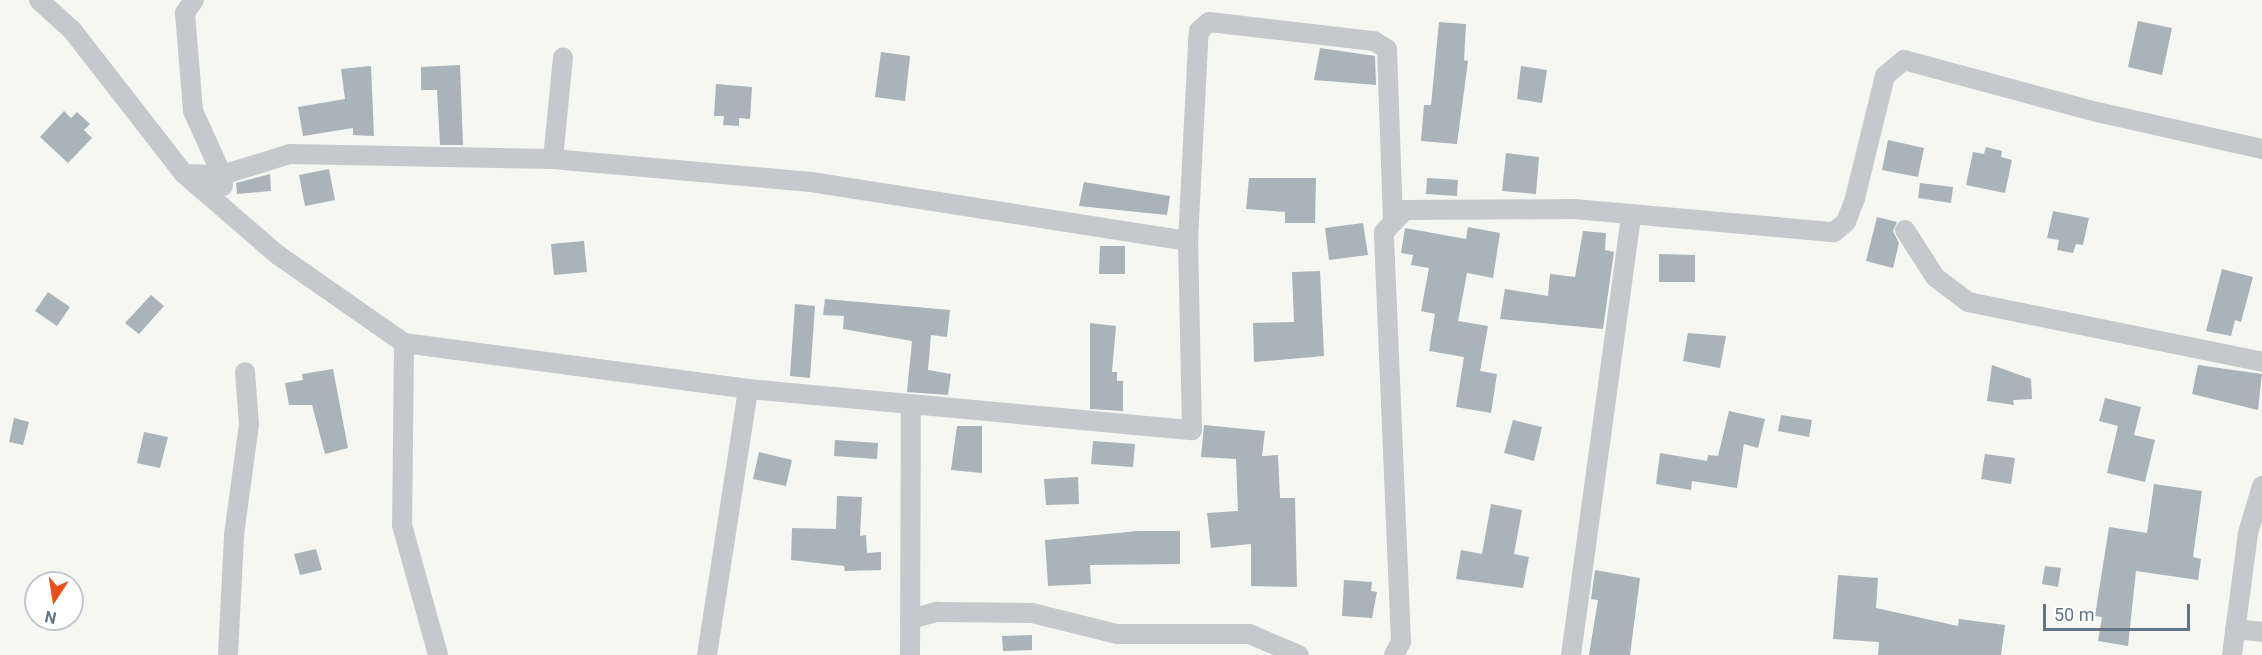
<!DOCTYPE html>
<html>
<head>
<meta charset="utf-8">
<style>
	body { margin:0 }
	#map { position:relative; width:2262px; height:655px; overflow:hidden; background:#f6f6f2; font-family:Roboto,sans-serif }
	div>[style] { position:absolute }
	.building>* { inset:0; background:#aab3b8 }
	.minor>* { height:20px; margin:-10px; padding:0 10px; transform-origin:10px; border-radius:10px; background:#c6c9cc }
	span { translate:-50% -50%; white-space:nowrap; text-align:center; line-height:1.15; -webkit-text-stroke:6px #fff; paint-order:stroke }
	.north { position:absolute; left:24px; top:571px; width:60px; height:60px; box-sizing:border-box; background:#fff; border:2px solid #c1c8ce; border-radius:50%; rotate:192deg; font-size:16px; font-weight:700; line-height:24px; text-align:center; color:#647685 }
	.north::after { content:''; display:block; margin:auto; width:21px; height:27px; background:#eb4e1d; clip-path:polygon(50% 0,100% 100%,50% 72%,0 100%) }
	.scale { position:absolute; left:2043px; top:604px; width:147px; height:27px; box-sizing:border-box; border:3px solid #647685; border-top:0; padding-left:8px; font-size:18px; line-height:21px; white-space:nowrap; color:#647685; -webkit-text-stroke:4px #fff; paint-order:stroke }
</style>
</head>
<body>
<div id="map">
	<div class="building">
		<div style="clip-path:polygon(2138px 21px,2172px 28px,2162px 75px,2128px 67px)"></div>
		<div style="clip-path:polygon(1439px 22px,1466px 24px,1464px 60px,1468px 61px,1457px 144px,1421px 141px,1424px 105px,1431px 105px)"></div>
		<div style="clip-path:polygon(1320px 48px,1375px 56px,1376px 85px,1314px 80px)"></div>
		<div style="clip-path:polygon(881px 52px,910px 56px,905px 101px,875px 97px)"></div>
		<div style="clip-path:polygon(460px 65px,463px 145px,440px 145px,437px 90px,421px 90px,421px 67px)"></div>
		<div style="clip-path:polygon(371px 66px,374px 136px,353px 135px,353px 128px,303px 136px,298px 107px,345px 99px,341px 69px)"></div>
		<div style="clip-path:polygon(1521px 66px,1547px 70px,1542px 103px,1517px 99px)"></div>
		<div style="clip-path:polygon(716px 84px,752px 87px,750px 119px,739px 118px,739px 126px,723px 125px,724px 116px,714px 116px)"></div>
		<div style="clip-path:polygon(64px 111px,71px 118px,77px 112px,90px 124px,84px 130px,92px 138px,68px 163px,40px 137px)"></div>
		<div style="clip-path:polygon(1888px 140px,1924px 148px,1918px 177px,1882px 170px)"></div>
		<div style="clip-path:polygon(1986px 147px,2002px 151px,2001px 157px,2012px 160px,2005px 193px,1966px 185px,1973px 152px,1984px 154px)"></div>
		<div style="clip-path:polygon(1506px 153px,1539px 157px,1536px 194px,1502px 191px)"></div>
		<div style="clip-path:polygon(329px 169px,335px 200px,305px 206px,299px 175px)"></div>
		<div style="clip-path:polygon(270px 174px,271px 191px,237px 194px,236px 183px)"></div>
		<div style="clip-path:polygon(1249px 178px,1316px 178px,1315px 223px,1285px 223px,1285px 212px,1246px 209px)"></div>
		<div style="clip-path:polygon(1427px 178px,1458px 180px,1457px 196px,1426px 194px)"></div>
		<div style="clip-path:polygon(1084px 182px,1170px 196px,1167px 215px,1079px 206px)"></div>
		<div style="clip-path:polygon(1920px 183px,1953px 187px,1951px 203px,1918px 198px)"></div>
		<div style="clip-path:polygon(2053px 211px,2089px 218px,2083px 245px,2076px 244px,2073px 253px,2057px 250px,2059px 240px,2047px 238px)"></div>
		<div style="clip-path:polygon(1877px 217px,1897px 222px,1893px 231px,1899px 243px,1893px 268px,1866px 261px)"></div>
		<div style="clip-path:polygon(1363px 223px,1368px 255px,1329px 260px,1325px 228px)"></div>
		<div style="clip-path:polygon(1468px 227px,1500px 233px,1493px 278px,1467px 273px,1458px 321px,1488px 326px,1480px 371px,1497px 374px,1491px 413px,1456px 407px,1464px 357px,1429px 351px,1435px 314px,1421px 311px,1429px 268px,1411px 265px,1413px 255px,1401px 253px,1405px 228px,1466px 239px)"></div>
		<div style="clip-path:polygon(1583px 231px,1606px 233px,1605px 250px,1614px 252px,1603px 329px,1500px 319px,1505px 289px,1548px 296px,1550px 274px,1575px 277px)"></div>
		<div style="clip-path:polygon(584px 241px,587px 272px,554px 275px,551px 244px)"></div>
		<div style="clip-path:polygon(1100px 246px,1125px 246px,1125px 274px,1099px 274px)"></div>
		<div style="clip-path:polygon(1659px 254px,1695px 255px,1695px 282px,1659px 282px)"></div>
		<div style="clip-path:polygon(2222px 269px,2253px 277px,2241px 322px,2235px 320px,2231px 336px,2206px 331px)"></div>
		<div style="clip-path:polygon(1320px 271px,1324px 356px,1254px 362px,1253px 323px,1294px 322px,1292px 272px)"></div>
		<div style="clip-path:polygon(48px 292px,70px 307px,57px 326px,35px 311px)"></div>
		<div style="clip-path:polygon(151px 295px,164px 306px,139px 334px,125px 323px)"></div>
		<div style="clip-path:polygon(825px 299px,950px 310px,947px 337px,931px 335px,928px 370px,951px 374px,948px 395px,907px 392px,912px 341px,843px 329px,844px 316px,823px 315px)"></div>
		<div style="clip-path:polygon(795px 304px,815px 306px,810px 378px,790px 376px)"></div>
		<div style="clip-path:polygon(1090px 323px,1116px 326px,1112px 372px,1117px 372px,1117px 381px,1123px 381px,1123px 411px,1090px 409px)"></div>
		<div style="clip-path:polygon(1688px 333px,1726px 336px,1720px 368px,1683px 361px)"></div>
		<div style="clip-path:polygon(1992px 365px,2031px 379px,2032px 399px,2013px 400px,2014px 405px,1987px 401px)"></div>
		<div style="clip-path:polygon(2198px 365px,2262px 374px,2258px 410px,2192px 394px)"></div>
		<div style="clip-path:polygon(333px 369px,348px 448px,325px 454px,312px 405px,289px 405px,285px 383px,303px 380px,302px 374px)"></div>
		<div style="clip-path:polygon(2105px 398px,2141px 407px,2134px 435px,2155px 440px,2145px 482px,2107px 473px,2118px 426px,2099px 421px)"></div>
		<div style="clip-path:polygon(1729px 411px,1765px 419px,1758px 448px,1744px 444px,1737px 488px,1692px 481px,1691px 490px,1656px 484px,1660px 453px,1707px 461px,1708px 455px,1718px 456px)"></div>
		<div style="clip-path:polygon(1781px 415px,1812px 420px,1809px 437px,1778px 431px)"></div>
		<div style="clip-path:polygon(14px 418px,29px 422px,23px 445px,9px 442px)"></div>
		<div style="clip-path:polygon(1513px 420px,1542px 427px,1534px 461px,1504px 453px)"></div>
		<div style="clip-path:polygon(1204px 425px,1265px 431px,1262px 456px,1278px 455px,1280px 498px,1295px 498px,1297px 587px,1251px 586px,1251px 544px,1211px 548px,1207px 513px,1238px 511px,1236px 459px,1201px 457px)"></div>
		<div style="clip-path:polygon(957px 426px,982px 426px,982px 473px,951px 470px)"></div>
		<div style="clip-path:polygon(144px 432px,168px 437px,160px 468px,137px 463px)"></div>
		<div style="clip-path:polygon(835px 440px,878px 443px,877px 459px,834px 456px)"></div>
		<div style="clip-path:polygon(1093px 441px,1135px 444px,1133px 467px,1091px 464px)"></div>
		<div style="clip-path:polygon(759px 452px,792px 460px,786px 486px,753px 479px)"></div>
		<div style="clip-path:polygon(1985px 454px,2015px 458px,2011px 484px,1981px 479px)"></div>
		<div style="clip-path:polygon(1078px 477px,1079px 504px,1046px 505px,1044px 479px)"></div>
		<div style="clip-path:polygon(2154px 484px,2202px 491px,2193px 557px,2201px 559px,2198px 580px,2136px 571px,2128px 646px,2098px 641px,2102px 617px,2095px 616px,2109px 527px,2147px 533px)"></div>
		<div style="clip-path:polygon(837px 496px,862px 497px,860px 536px,866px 535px,867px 553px,881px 552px,881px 570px,845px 571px,844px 566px,791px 560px,792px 528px,836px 529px)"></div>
		<div style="clip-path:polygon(1491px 504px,1522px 510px,1514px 554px,1529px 557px,1523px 588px,1456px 579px,1461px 550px,1482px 554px)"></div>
		<div style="clip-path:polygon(1138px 531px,1180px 531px,1180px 564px,1090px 565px,1091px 584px,1048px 586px,1045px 540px)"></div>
		<div style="clip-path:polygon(316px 549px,322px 570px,300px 575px,294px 554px)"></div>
		<div style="clip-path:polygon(2045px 566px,2061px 568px,2058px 587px,2042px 584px)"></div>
		<div style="clip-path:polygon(1595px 570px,1640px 578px,1630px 655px,1589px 655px,1598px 600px,1591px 599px)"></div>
		<div style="clip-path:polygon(1838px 575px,1878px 578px,1876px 608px,1958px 626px,1959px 619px,2005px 625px,2001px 655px,1878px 655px,1879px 642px,1833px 639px)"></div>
		<div style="clip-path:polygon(1344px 580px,1372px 582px,1371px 591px,1377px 592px,1372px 618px,1342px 616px)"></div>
		<div style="clip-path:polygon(1032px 635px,1032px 650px,1003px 651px,1002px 636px)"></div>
	</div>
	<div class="minor">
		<div style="left:39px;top:0;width:45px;rotate:42.3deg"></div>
		<div style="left:72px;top:30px;width:182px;rotate:52.1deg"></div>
		<div style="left:184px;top:174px;width:124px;rotate:40.8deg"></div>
		<div style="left:278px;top:255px;width:154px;rotate:34.9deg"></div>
		<div style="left:404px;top:343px;width:182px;rotate:90.6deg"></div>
		<div style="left:402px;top:525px;width:135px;rotate:74.5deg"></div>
		<div style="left:194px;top:0;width:16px;rotate:125deg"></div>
		<div style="left:185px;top:13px;width:98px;rotate:85.3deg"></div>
		<div style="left:193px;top:111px;width:70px;rotate:65.6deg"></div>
		<div style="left:222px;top:175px;width:11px;rotate:85deg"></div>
		<div style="left:553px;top:159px;width:102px;rotate:-84.4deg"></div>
		<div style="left:184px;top:174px;width:38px;rotate:2deg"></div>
		<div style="left:222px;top:175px;width:71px;rotate:-17.2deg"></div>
		<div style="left:290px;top:154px;width:263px;rotate:1.1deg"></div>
		<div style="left:553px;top:159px;width:259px;rotate:5.1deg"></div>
		<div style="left:811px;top:182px;width:382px;rotate:8.9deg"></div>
		<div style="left:1905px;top:230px;width:56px;rotate:57.4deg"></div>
		<div style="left:1935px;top:277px;width:41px;rotate:37.1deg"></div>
		<div style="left:1968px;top:302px;width:300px;rotate:11.5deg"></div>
		<div style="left:404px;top:343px;width:347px;rotate:7.6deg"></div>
		<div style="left:748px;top:389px;width:446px;rotate:5.3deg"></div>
		<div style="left:1192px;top:430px;width:189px;rotate:-91.2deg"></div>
		<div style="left:1188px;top:241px;width:200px;rotate:-87.1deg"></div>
		<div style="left:1198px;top:41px;width:10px;rotate:-84deg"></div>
		<div style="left:1199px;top:31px;width:13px;rotate:-42deg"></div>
		<div style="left:1209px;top:22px;width:166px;rotate:6.6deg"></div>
		<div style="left:1374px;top:41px;width:15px;rotate:32deg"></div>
		<div style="left:1387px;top:49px;width:170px;rotate:88deg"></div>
		<div style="left:910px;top:619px;width:28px;rotate:-15deg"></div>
		<div style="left:937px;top:612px;width:95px;rotate:0.6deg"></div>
		<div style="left:1032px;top:613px;width:88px;rotate:13.9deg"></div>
		<div style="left:1117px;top:634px;width:132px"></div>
		<div style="left:1249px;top:634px;width:54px;rotate:22.8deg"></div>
		<div style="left:2235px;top:629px;width:27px;rotate:6deg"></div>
		<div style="left:228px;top:655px;width:120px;rotate:-87.1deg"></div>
		<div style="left:234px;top:535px;width:112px;rotate:-82.3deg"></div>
		<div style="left:249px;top:424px;width:52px;rotate:-94.4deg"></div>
		<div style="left:707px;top:655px;width:269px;rotate:-81.2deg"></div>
		<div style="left:910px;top:655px;width:248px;rotate:-89.8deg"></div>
		<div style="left:1394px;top:655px;width:15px;rotate:-62deg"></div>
		<div style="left:1401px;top:642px;width:410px;rotate:-92.4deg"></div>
		<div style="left:1384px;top:232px;width:30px;rotate:-46deg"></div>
		<div style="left:1405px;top:210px;width:169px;rotate:-0.3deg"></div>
		<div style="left:1574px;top:209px;width:261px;rotate:5.1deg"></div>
		<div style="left:1834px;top:232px;width:16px;rotate:-40deg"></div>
		<div style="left:1846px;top:222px;width:26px;rotate:-69deg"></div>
		<div style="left:1855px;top:198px;width:126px;rotate:-76.2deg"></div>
		<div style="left:1885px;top:76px;width:25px;rotate:-40deg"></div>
		<div style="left:1904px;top:60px;width:200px;rotate:15.1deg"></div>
		<div style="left:2097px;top:112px;width:169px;rotate:12.6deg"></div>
		<div style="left:1571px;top:655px;width:444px;rotate:-82.2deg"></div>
		<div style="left:2232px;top:655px;width:123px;rotate:-82.5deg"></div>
		<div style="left:2248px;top:533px;width:49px;rotate:-73.4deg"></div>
	</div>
	<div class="north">N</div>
	<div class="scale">50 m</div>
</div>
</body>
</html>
